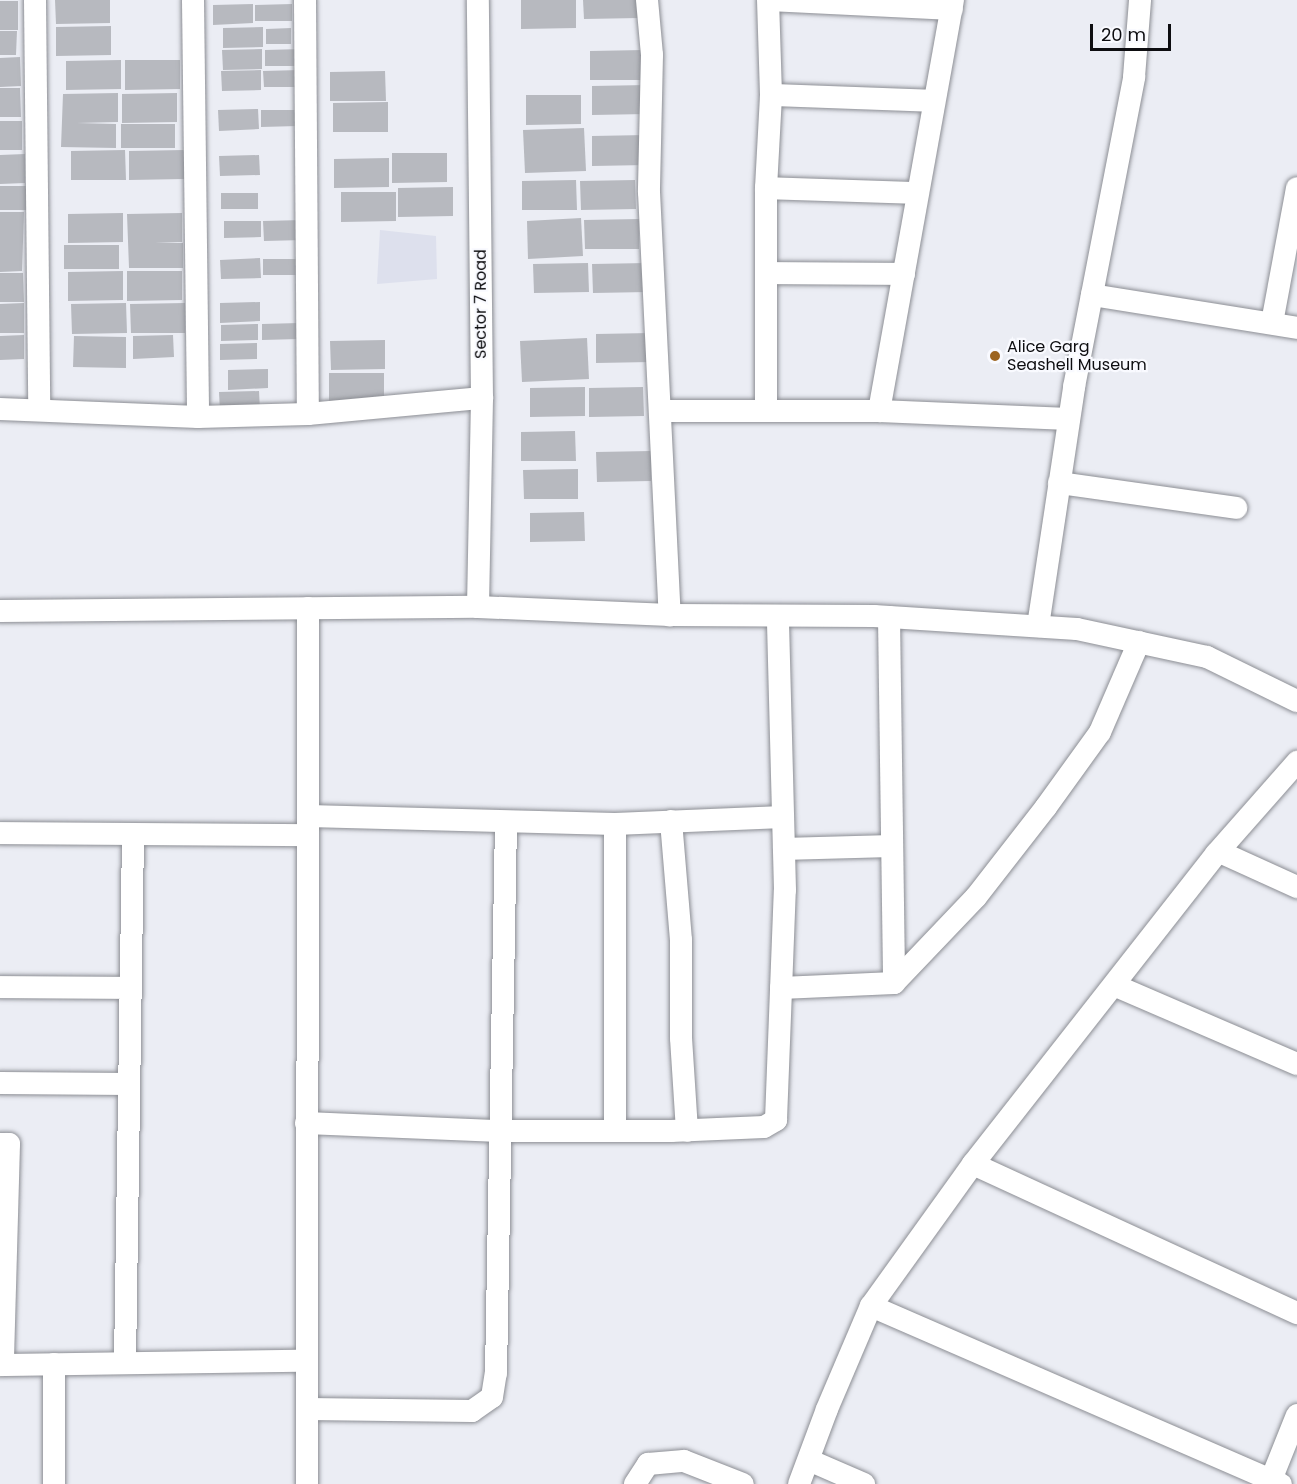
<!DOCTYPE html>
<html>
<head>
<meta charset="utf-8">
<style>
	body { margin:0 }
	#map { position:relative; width:1297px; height:1484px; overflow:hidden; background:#ebedf4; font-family:Poppins,sans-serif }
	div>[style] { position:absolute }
	.built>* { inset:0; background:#dde0ed }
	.building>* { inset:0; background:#b7b9bf }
	.roads { filter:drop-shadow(0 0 2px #8c8e94) drop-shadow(0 0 2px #8c8e94) }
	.street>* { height:22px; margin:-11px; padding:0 11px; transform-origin:11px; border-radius:11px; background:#fff }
	.dots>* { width:16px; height:16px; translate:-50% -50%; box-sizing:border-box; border:3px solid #f9faff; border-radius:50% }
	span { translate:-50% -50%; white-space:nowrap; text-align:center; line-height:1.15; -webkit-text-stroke:4.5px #f9faff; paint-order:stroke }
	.street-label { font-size:16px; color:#0d0d10 }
	.poi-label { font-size:16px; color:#0d0d10 }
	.left { translate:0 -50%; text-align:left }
	.scale { position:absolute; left:1090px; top:24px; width:81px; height:27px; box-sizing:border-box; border:3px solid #0d0d10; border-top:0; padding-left:8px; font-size:18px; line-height:21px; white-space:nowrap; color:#0d0d10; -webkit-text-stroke:4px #f9faff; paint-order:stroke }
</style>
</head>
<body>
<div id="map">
	<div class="built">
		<div style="clip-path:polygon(380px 230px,436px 236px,437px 279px,377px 284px)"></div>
	</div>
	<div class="building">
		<div style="clip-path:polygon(55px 0,110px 0,110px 23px,56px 24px)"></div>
		<div style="clip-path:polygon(521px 0,576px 0,576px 28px,521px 29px)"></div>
		<div style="clip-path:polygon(583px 0,638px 0,639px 18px,584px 19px)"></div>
		<div style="clip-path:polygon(0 1px,18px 1px,18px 30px,0 30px)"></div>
		<div style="clip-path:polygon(253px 4px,253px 23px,213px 25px,213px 5px)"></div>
		<div style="clip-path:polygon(292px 4px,292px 21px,255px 21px,255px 5px)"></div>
		<div style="clip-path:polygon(111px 26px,111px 55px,56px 56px,56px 27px)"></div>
		<div style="clip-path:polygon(263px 27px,263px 47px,223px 48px,223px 28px)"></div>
		<div style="clip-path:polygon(291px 28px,291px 44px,266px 44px,266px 29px)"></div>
		<div style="clip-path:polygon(0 31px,17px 31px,16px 55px,0 55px)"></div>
		<div style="clip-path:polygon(262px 49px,262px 69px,223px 70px,222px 50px)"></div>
		<div style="clip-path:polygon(302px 49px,302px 66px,265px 66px,265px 50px)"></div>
		<div style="clip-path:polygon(644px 50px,645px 80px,590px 80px,590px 51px)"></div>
		<div style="clip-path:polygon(20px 57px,21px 86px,0 87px,0 58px)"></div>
		<div style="clip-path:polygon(121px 60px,121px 89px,66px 90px,66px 61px)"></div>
		<div style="clip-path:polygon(125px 60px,180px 60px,180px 89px,125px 90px)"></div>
		<div style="clip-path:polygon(261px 70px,261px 90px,222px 91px,221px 71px)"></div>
		<div style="clip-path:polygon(300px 70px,300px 87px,264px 87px,263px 71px)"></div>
		<div style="clip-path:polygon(385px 71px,386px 101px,330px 101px,330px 72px)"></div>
		<div style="clip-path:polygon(647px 85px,647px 114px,592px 115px,592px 86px)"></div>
		<div style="clip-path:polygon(0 88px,20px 88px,21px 117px,0 117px)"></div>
		<div style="clip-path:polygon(118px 93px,118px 122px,77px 123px,116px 124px,116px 148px,61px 147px,63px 94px)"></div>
		<div style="clip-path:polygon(177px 93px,177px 122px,122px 123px,122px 94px)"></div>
		<div style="clip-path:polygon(526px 95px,581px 95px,581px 124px,526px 125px)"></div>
		<div style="clip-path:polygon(388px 102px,388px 132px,333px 132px,333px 103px)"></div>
		<div style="clip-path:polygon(258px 109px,259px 129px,219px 131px,218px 110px)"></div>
		<div style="clip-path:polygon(261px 110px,297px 110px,298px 126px,261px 127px)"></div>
		<div style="clip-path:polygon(0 121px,22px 121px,22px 150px,0 150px)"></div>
		<div style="clip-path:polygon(121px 124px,175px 124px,175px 148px,121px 148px)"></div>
		<div style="clip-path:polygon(584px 128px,586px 171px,525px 173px,523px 130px)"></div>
		<div style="clip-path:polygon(646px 135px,647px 165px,592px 166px,592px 136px)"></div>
		<div style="clip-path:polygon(125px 150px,126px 180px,71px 180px,71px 151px)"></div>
		<div style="clip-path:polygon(184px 150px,184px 179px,129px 180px,129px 151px)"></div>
		<div style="clip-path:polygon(392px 153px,447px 153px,447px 182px,392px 183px)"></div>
		<div style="clip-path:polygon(25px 154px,25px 183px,0 184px,0 155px)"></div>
		<div style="clip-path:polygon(259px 155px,260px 175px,220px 176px,219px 156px)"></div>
		<div style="clip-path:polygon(389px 158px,389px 187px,334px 188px,334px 159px)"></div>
		<div style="clip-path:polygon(576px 180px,577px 210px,522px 210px,522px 181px)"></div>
		<div style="clip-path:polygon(635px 180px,636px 209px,581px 210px,580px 181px)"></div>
		<div style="clip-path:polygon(0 186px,26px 186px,27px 210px,0 210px)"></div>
		<div style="clip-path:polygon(453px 187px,453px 216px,398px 217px,398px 188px)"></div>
		<div style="clip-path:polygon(341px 192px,396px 192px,396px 221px,341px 222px)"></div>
		<div style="clip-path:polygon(221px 193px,258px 193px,258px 209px,221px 209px)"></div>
		<div style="clip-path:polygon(0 212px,24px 212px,22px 271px,0 272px)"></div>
		<div style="clip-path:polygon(123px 213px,123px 242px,68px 243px,68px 214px)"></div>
		<div style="clip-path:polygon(182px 213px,182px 242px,155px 243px,183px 243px,183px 268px,129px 268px,127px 214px)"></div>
		<div style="clip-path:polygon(581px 218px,583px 256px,528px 259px,527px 221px)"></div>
		<div style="clip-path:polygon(639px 219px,639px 249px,585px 249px,584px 220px)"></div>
		<div style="clip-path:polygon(303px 220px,304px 240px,264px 241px,263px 221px)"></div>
		<div style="clip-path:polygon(224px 221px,261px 221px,261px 237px,224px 238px)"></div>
		<div style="clip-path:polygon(64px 245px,119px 245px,119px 269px,64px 269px)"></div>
		<div style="clip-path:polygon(260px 258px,261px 278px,221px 279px,220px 260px)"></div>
		<div style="clip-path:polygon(263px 259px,300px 259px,300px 275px,263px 275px)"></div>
		<div style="clip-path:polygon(588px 263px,589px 292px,534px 293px,533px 264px)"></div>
		<div style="clip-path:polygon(647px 263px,648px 292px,593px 293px,592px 264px)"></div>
		<div style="clip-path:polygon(123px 271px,123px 300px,68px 301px,68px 272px)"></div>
		<div style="clip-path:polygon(127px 271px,182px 271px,182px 300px,127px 301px)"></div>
		<div style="clip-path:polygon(0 273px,23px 273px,24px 302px,0 302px)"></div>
		<div style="clip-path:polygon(260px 302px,260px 321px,220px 323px,220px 303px)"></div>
		<div style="clip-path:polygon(24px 303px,24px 333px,0 333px,0 304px)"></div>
		<div style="clip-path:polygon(126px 303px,127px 333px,72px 334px,71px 304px)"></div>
		<div style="clip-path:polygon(185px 303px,185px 333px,131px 333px,130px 304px)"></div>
		<div style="clip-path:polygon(299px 323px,299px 339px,262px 340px,262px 324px)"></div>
		<div style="clip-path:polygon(258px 324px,258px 340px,221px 341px,221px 325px)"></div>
		<div style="clip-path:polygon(651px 333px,651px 362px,596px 363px,596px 334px)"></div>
		<div style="clip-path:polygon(24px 335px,24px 359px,0 360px,0 336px)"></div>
		<div style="clip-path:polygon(173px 335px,174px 357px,133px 359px,133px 336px)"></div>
		<div style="clip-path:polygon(74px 336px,126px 337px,126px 368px,73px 367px)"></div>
		<div style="clip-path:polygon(587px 338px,589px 379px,522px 382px,520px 341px)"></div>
		<div style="clip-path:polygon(385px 340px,385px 369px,331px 370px,330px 341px)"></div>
		<div style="clip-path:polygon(257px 343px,257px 359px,220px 360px,220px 344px)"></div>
		<div style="clip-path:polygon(268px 369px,268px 388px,228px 390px,228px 370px)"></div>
		<div style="clip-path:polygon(329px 373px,384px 373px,384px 402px,329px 403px)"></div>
		<div style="clip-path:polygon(585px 387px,585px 416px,530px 417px,530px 388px)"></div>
		<div style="clip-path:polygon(643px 387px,644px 416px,589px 417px,589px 388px)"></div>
		<div style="clip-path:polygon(259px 391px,260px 411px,220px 412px,219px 392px)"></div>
		<div style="clip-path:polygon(575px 431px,576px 461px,521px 461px,521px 432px)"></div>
		<div style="clip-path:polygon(651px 451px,651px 481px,597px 482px,596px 452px)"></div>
		<div style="clip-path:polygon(578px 469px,578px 499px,524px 499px,523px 470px)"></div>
		<div style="clip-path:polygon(584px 512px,585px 541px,530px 542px,530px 513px)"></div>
	</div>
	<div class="roads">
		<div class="street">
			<div style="left:35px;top:0;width:409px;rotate:89.4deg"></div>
			<div style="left:193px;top:0;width:417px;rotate:89.3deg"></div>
			<div style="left:305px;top:0;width:414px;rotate:89.6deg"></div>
			<div style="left:647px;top:0;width:55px;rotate:84.8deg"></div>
			<div style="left:652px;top:55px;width:137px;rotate:91.3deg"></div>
			<div style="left:649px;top:192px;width:424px;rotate:87.2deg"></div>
			<div style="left:770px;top:0;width:182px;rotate:2.8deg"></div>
			<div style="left:771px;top:95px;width:162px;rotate:2.1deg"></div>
			<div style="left:766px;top:188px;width:151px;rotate:1.9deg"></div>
			<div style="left:767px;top:273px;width:137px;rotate:0.4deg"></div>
			<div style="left:1092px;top:295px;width:208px;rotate:9.1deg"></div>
			<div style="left:1272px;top:323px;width:137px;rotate:-79.5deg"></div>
			<div style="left:0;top:409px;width:198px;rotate:2.3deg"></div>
			<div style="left:198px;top:417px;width:110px;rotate:-1.6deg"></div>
			<div style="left:308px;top:414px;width:175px;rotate:-5.3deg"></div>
			<div style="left:766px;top:409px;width:221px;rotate:-90deg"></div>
			<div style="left:766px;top:188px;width:93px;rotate:-86.9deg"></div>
			<div style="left:771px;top:95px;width:95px;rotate:-91.8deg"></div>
			<div style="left:660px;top:411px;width:219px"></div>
			<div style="left:879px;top:411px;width:190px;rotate:2.4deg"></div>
			<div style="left:879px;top:411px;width:418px;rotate:-79.8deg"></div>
			<div style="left:1059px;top:483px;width:179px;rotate:8deg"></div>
			<div style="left:478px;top:607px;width:209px;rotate:-88.9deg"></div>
			<div style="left:482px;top:398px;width:398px;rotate:-90.6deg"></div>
			<div style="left:0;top:611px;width:478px;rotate:-0.5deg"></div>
			<div style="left:478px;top:607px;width:192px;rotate:2.4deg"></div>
			<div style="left:670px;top:615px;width:204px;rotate:0.3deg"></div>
			<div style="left:874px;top:616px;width:203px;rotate:3.7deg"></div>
			<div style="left:1077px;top:629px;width:133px;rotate:12.2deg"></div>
			<div style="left:1207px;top:657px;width:100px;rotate:26.1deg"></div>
			<div style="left:889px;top:617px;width:366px;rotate:89.2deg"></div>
			<div style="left:1038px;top:626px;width:242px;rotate:-81.4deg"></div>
			<div style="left:1074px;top:387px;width:316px;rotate:-79deg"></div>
			<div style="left:1134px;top:77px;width:77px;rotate:-85.5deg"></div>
			<div style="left:308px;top:816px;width:307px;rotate:1.5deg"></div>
			<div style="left:615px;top:824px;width:168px;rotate:-2.4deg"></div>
			<div style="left:671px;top:821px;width:119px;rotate:85.2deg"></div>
			<div style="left:681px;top:940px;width:98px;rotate:90deg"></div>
			<div style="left:681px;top:1038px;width:93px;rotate:86.3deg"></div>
			<div style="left:0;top:833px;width:307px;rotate:0.4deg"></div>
			<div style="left:784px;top:849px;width:106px;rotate:-1.6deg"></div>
			<div style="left:1220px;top:852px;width:85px;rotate:24.4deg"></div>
			<div style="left:1116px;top:986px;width:197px;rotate:23.3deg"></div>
			<div style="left:0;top:987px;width:131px;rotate:0.4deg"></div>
			<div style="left:781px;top:988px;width:113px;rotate:-2.5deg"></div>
			<div style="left:894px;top:983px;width:119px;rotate:-46.4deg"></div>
			<div style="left:976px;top:897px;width:114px;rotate:-52.1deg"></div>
			<div style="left:1046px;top:807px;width:92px;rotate:-54.2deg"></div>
			<div style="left:1100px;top:732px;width:98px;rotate:-66.6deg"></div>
			<div style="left:0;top:1083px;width:129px;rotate:0.4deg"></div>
			<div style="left:306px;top:1123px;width:194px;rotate:2.4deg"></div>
			<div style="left:500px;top:1131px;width:171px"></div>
			<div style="left:671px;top:1131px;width:93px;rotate:-2.5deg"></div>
			<div style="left:764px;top:1127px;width:14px;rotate:-30deg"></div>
			<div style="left:776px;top:1120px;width:230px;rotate:-87.8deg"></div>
			<div style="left:785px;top:890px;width:274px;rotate:-91.5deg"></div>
			<div style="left:615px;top:1130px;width:306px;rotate:-90deg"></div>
			<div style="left:0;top:1144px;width:9px"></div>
			<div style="left:9px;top:1144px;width:221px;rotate:91.6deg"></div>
			<div style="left:973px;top:1164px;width:357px;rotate:24.7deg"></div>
			<div style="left:871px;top:1306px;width:447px;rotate:23.5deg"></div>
			<div style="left:125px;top:1363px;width:529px;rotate:-89.13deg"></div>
			<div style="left:0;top:1365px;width:305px;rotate:-0.8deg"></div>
			<div style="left:308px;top:1409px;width:164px;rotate:0.7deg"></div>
			<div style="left:472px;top:1411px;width:24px;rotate:-35deg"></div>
			<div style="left:492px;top:1397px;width:24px;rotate:-81deg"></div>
			<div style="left:496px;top:1373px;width:550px;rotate:-88.96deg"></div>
			<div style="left:811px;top:1461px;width:58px;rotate:23.5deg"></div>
			<div style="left:1271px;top:1480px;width:70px;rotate:-68.2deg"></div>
			<div style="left:54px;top:1484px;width:120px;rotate:-90deg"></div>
			<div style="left:307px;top:1484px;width:876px;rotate:-89.93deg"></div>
			<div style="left:635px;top:1484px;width:24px;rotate:-57deg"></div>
			<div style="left:648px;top:1464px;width:36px;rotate:-5deg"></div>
			<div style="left:684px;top:1461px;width:63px;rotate:21.3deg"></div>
			<div style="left:799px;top:1484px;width:80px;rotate:-69.5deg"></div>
			<div style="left:827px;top:1409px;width:112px;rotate:-66.9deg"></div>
			<div style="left:871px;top:1306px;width:175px;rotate:-54.3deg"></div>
			<div style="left:973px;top:1164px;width:394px;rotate:-51.9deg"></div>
			<div style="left:1216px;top:854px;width:123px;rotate:-48.6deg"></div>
		</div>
	</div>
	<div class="dots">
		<div style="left:995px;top:356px;background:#9c6420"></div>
	</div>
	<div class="street-label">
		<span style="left:481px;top:304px;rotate:-90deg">Sector 7 Road</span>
	</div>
	<div class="poi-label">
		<span class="left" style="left:1007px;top:356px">Alice Garg<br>Seashell Museum</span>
	</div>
	<div class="scale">20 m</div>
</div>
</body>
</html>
